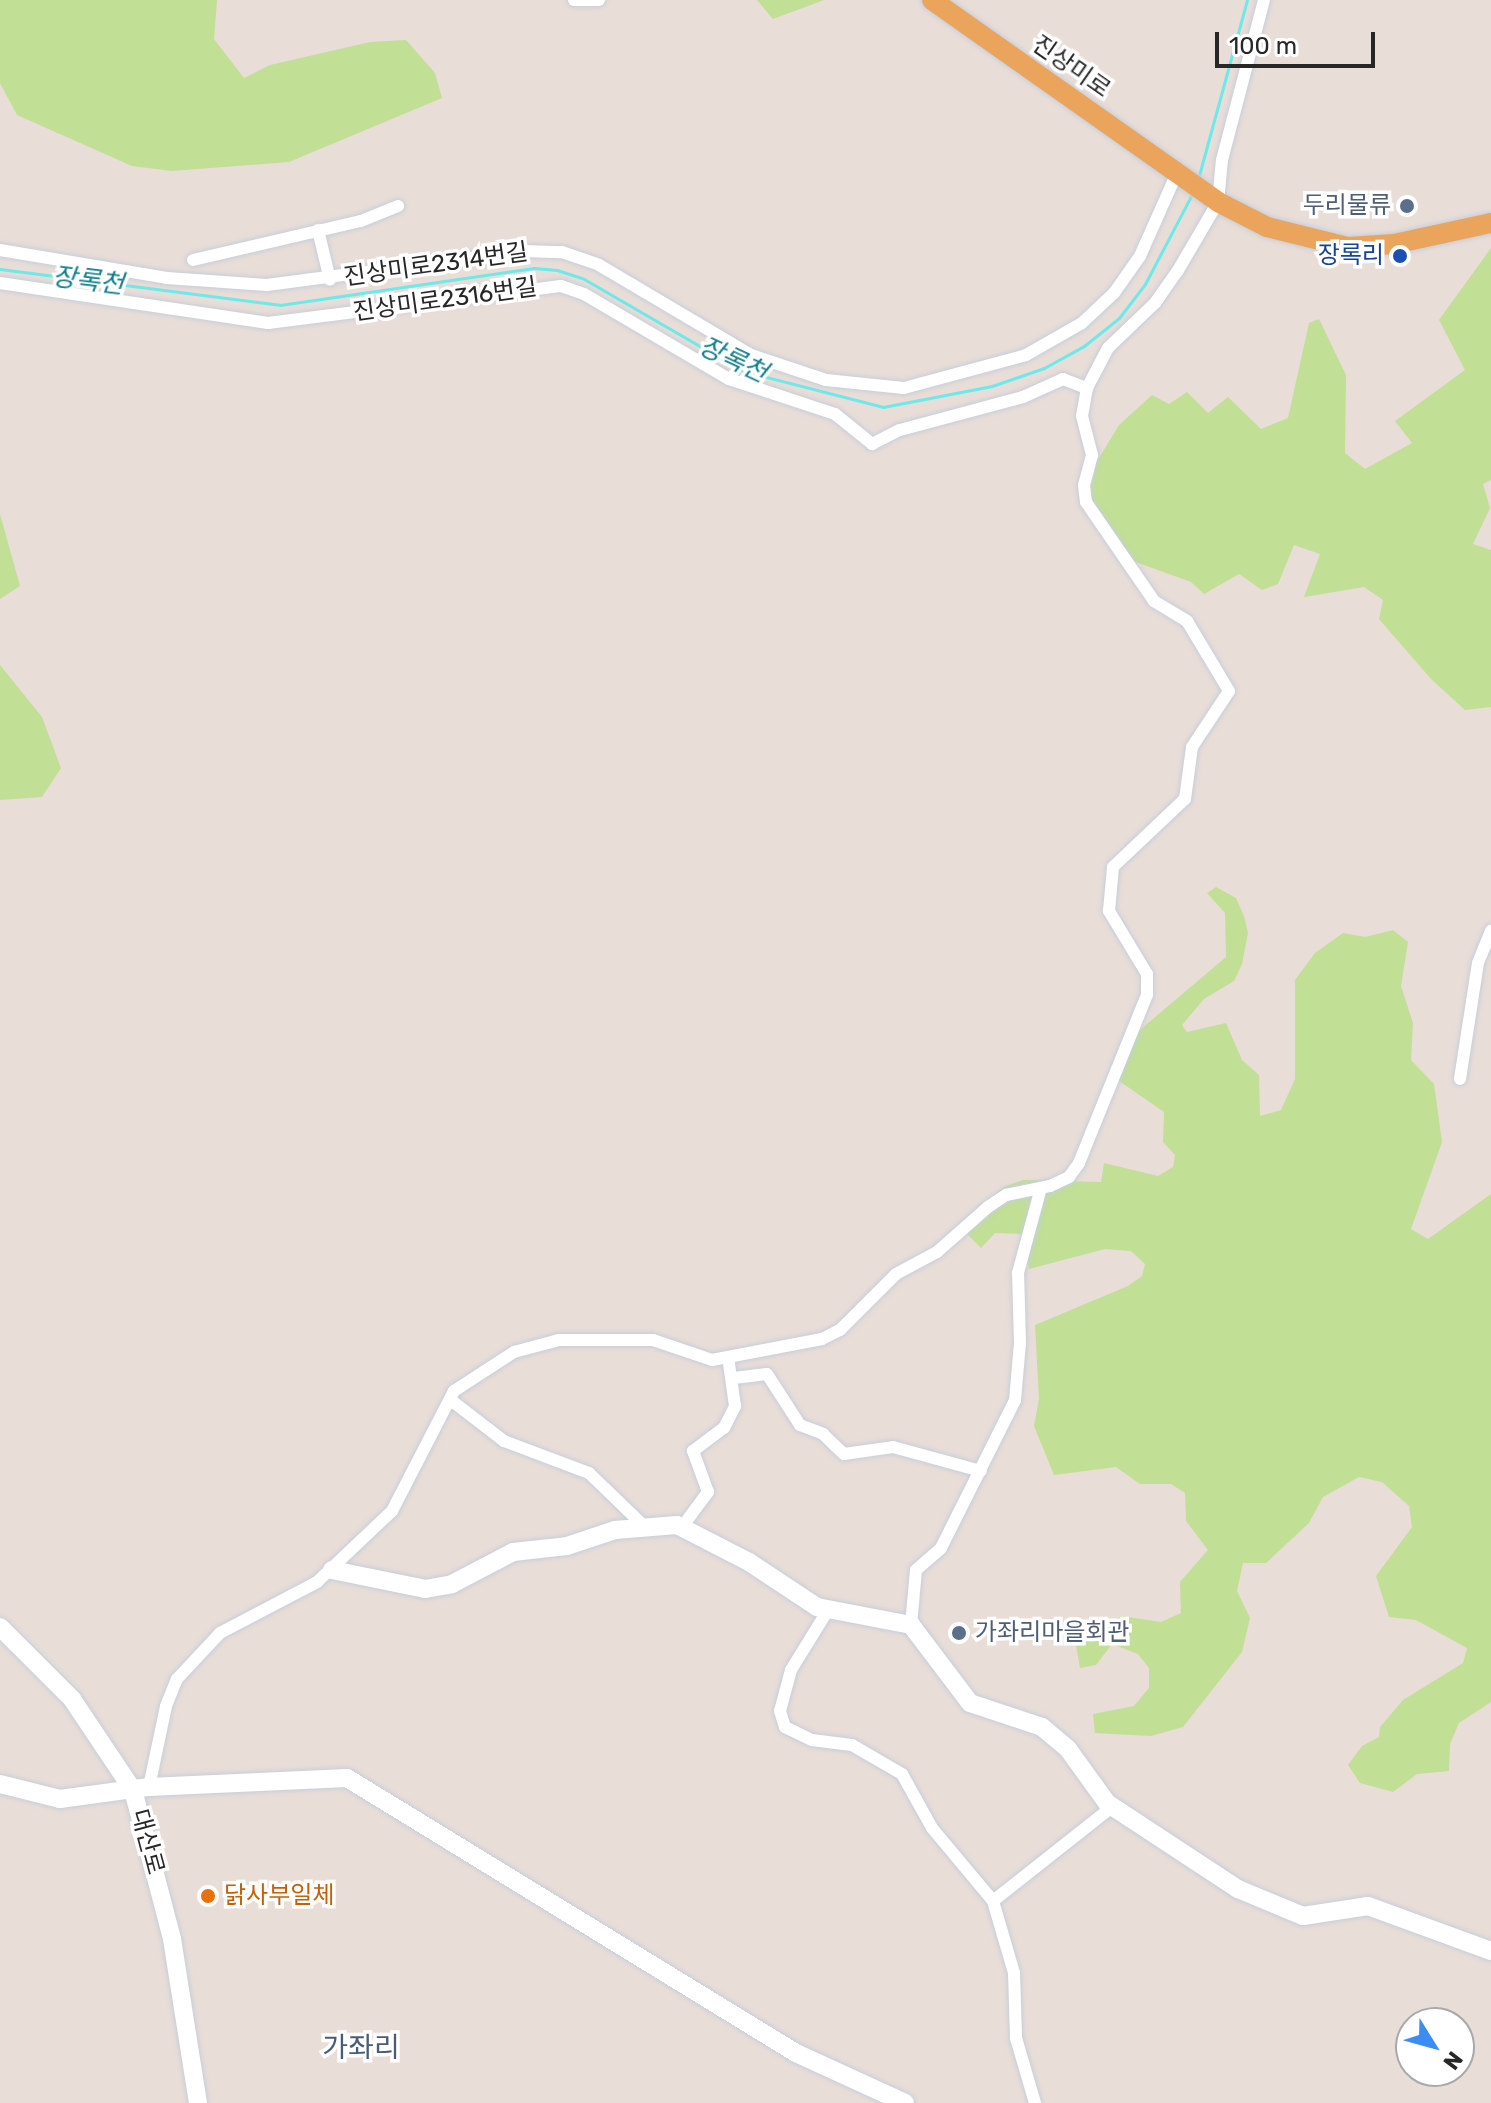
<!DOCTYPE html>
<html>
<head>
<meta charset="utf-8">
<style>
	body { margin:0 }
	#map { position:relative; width:1491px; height:2103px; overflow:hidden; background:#e9ddd8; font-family:Rubik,"Noto Sans KR",sans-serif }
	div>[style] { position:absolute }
	.green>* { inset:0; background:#c1df95 }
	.stream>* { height:3px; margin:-1.5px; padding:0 1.5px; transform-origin:1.5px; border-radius:1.5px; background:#6ce9ea }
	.roads { filter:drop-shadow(0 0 2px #c6cfd9) drop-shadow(0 0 2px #c6cfd9) }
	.street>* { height:12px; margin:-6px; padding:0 6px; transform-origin:6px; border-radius:6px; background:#fff }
	.secondary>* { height:18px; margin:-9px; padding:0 9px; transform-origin:9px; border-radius:9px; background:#fff }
	.primary>* { height:20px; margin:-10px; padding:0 10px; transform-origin:10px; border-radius:10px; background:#eba45b }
	.dots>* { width:22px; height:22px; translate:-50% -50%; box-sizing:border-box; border:4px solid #fff; border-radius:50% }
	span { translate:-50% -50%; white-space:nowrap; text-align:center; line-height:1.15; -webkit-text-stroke:7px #fff; paint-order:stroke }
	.street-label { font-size:24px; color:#272727 }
	.service-label { font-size:24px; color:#4e5e75 }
	.right { translate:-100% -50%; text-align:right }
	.left { translate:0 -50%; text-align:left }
	.transit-label { font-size:24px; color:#164399 }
	.food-label { font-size:24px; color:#c56008 }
	.water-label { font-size:26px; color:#117f8a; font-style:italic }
	.quarter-label { font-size:28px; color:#495c75 }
	.north { position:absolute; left:1395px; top:2007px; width:80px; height:80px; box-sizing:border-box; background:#fff; border:2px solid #a9a9a9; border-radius:50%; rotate:127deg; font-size:22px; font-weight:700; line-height:32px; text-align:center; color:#272727 }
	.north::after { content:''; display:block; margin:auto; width:28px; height:36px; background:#3b8df3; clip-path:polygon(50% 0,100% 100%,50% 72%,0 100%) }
	.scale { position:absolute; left:1215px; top:32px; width:160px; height:36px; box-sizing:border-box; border:4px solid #272727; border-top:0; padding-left:10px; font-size:24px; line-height:28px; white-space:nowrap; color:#272727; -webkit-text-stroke:6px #fff; paint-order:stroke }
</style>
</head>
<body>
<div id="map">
	<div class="green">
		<div style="clip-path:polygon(0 0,217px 0,214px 39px,244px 78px,270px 65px,370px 42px,406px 40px,435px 73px,442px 98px,289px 162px,172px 171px,132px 166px,17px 115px,0 83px)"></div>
		<div style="clip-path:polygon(757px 0,824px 0,773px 19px)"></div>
		<div style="clip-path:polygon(1491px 248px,1491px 480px,1483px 484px,1490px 508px,1473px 544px,1491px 550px,1491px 707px,1465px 710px,1431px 679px,1379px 619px,1383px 600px,1364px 587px,1304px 597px,1320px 554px,1294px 545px,1278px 584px,1262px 590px,1239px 574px,1204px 594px,1191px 582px,1133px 561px,1088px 501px,1096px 463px,1119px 425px,1152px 395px,1169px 404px,1187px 392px,1208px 413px,1228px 397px,1261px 429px,1288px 418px,1309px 323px,1319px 319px,1346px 375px,1345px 453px,1365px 469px,1412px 443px,1395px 421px,1465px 370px,1439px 320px)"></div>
		<div style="clip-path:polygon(0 514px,20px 586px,0 599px)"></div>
		<div style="clip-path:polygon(0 665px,42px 717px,61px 768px,42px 797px,0 800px)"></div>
		<div style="clip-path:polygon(1216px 887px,1236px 898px,1244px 916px,1248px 933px,1242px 964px,1234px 981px,1204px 999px,1182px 1025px,1187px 1032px,1226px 1023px,1242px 1060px,1259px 1075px,1260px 1116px,1281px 1110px,1295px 1079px,1295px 980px,1315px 953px,1343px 933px,1365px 937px,1393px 930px,1408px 942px,1401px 986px,1413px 1023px,1411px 1060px,1434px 1084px,1442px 1142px,1411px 1229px,1428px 1239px,1491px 1194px,1491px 1702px,1459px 1723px,1450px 1744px,1449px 1771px,1417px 1774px,1393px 1792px,1360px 1783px,1348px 1765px,1362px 1746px,1379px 1737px,1380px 1727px,1403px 1700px,1463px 1663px,1467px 1648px,1416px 1620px,1389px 1617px,1376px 1576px,1412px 1527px,1409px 1506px,1382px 1482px,1359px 1477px,1323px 1497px,1309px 1523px,1266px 1563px,1243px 1563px,1237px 1591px,1250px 1618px,1242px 1652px,1183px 1727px,1151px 1736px,1095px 1733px,1093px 1714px,1134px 1706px,1149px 1688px,1149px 1668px,1138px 1654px,1112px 1644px,1096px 1665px,1080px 1668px,1076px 1645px,1121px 1616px,1161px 1622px,1181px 1613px,1180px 1582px,1208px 1550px,1186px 1521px,1185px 1493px,1171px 1484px,1140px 1484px,1116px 1467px,1054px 1475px,1034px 1426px,1039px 1399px,1035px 1325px,1128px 1286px,1142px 1276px,1145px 1264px,1131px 1251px,1105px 1249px,1029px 1269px,1022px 1234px,995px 1233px,981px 1248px,968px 1235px,968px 1216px,1004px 1187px,1023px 1180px,1101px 1182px,1104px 1163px,1158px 1176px,1173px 1167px,1175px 1155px,1163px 1142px,1164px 1112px,1109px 1074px,1121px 1046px,1226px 957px,1225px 913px,1207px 893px)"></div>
	</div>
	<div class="stream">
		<div style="left:1198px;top:179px;width:186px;rotate:-74.7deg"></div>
		<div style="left:0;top:269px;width:282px;rotate:7.3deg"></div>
		<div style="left:280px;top:305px;width:257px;rotate:-8.3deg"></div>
		<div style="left:534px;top:268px;width:23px;rotate:5deg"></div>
		<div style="left:557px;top:270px;width:28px;rotate:18deg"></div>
		<div style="left:584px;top:279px;width:184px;rotate:30.1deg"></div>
		<div style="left:743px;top:371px;width:145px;rotate:14.4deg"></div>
		<div style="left:883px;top:407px;width:111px;rotate:-10.9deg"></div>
		<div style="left:992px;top:386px;width:55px;rotate:-19.1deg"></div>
		<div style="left:1044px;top:368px;width:46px;rotate:-28.8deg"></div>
		<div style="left:1084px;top:346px;width:45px;rotate:-38.7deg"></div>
		<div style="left:1119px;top:318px;width:43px;rotate:-52.6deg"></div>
		<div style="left:1145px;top:284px;width:102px;rotate:-62.4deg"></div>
	</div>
	<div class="roads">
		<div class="street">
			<div style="left:574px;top:0;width:25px"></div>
			<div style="left:318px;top:230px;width:51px;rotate:76.5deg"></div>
			<div style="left:0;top:250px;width:169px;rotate:9.5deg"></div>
			<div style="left:167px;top:278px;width:100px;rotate:4deg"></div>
			<div style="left:267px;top:285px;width:259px;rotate:-7.5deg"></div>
			<div style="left:524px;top:251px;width:38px;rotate:2deg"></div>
			<div style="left:562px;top:252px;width:39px;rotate:19deg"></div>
			<div style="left:599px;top:265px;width:177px;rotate:30.6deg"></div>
			<div style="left:751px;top:355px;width:79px;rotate:18.4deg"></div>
			<div style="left:826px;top:380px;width:78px;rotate:5.9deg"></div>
			<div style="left:904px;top:388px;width:126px;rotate:-15.1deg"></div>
			<div style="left:1026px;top:355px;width:64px;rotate:-29.7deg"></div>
			<div style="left:1082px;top:323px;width:44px;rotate:-43.2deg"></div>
			<div style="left:1114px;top:293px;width:45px;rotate:-54.9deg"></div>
			<div style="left:1140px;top:256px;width:91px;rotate:-66deg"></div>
			<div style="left:193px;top:260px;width:172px;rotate:-13.1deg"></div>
			<div style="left:361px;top:221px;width:40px;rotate:-22deg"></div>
			<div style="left:0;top:283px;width:271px;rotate:8.5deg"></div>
			<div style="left:268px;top:323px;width:295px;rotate:-7.2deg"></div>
			<div style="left:561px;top:286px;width:24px;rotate:19deg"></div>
			<div style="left:584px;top:294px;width:168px;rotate:30.4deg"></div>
			<div style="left:729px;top:379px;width:112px;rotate:18.3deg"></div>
			<div style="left:835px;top:414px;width:48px;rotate:39deg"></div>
			<div style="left:872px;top:444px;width:31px;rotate:-27deg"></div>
			<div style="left:900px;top:430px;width:127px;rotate:-15deg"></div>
			<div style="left:1023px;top:397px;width:44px;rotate:-24.2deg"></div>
			<div style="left:1063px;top:379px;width:26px;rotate:21deg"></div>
			<div style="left:1087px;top:388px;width:45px;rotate:-62.3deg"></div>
			<div style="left:1108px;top:348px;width:65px;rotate:-43.8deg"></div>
			<div style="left:1155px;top:303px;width:38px;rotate:-55deg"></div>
			<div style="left:1177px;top:272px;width:81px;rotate:-59.6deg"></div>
			<div style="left:1218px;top:202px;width:42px;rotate:-84.6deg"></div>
			<div style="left:1222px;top:160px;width:165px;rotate:-75.3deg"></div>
			<div style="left:1460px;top:1079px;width:117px;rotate:-81.2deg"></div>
			<div style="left:1478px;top:963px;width:35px;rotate:-68deg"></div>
			<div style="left:734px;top:1378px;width:33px;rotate:-7deg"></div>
			<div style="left:767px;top:1374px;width:61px;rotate:57.1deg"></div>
			<div style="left:800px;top:1425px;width:25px;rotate:21deg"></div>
			<div style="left:823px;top:1434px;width:29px;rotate:44deg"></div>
			<div style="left:844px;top:1454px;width:49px;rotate:-8.1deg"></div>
			<div style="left:893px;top:1447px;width:91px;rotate:15.3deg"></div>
			<div style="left:452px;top:1401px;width:66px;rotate:37.6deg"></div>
			<div style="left:504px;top:1441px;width:91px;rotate:20.6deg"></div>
			<div style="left:589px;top:1473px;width:78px;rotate:44deg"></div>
			<div style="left:682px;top:1527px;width:44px;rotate:-53.4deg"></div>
			<div style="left:708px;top:1492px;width:44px;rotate:-110.1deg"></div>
			<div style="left:693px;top:1451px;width:39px;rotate:-37deg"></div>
			<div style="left:724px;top:1428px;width:25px;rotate:-63deg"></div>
			<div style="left:735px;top:1406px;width:49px;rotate:-98.1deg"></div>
			<div style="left:828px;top:1610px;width:70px;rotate:121.7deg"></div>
			<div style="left:791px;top:1670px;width:42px;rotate:105deg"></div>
			<div style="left:780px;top:1711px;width:17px;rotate:73deg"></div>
			<div style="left:785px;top:1727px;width:30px;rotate:26deg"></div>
			<div style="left:812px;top:1740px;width:40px;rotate:7.1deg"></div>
			<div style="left:852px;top:1745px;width:58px;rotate:30.1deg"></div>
			<div style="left:902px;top:1774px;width:62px;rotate:60.9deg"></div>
			<div style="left:932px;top:1828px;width:95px;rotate:50.1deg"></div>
			<div style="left:993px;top:1901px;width:75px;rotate:73.7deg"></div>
			<div style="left:1014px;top:1973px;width:65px;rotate:88.2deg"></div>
			<div style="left:1016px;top:2038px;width:68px;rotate:73.7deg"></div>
			<div style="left:911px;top:1625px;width:55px;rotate:-84.8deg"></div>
			<div style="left:916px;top:1570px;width:33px;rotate:-41deg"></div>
			<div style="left:941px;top:1548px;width:165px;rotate:-63.4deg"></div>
			<div style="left:1015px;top:1400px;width:57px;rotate:-85deg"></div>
			<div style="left:1020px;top:1343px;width:70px;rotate:-91.6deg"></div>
			<div style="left:1018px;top:1273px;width:88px;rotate:-74.9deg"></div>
			<div style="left:149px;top:1787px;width:83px;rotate:-78.1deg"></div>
			<div style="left:166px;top:1706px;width:29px;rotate:-68deg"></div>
			<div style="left:177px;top:1679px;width:63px;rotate:-46.9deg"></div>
			<div style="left:220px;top:1633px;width:110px;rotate:-27.7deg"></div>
			<div style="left:317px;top:1582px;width:103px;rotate:-43.4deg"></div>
			<div style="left:392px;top:1511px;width:135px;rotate:-62.7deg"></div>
			<div style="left:454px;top:1391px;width:72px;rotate:-33deg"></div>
			<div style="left:514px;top:1352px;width:47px;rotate:-14.9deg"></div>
			<div style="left:559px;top:1340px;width:94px"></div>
			<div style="left:653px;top:1340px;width:62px;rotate:18.7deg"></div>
			<div style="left:712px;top:1360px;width:112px;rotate:-10.8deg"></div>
			<div style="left:822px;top:1339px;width:20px;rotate:-27deg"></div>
			<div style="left:840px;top:1330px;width:79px;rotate:-45deg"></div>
			<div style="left:896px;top:1274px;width:47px;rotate:-28.2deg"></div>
			<div style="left:937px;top:1252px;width:68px;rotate:-41.4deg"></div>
			<div style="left:988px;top:1207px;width:22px;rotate:-34deg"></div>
			<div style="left:1006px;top:1195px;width:45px;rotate:-11.6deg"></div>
			<div style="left:1050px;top:1186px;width:21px;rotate:-25deg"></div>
			<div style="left:1069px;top:1177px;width:17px;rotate:-54deg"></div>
			<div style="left:1079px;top:1163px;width:181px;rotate:-68deg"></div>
			<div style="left:1147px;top:995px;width:21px;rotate:-90deg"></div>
			<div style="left:1147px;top:974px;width:74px;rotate:-121.1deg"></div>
			<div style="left:1109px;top:911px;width:44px;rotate:-84.8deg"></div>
			<div style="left:1113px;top:867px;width:99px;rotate:-43.4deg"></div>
			<div style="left:1185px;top:799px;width:52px;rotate:-82.3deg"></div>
			<div style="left:1192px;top:747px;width:67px;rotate:-56.5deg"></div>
			<div style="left:1229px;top:691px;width:82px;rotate:-121deg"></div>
			<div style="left:1187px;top:621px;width:39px;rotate:-149deg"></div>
			<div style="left:1154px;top:601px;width:120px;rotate:-124.5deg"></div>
			<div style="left:1086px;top:502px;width:17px;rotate:-97deg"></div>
			<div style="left:1084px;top:485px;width:31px;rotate:-75deg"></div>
			<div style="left:1092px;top:455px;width:40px;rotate:-104.4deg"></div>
			<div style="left:1082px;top:416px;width:28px;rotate:-80deg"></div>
			<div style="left:993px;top:1901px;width:152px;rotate:-38.3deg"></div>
		</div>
		<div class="secondary">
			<div style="left:332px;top:1570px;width:95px;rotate:11.5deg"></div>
			<div style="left:425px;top:1589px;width:27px;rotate:-10deg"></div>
			<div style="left:452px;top:1584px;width:69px;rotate:-27.7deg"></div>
			<div style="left:513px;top:1552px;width:54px;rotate:-6.3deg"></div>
			<div style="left:567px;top:1546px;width:51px;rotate:-18.4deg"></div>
			<div style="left:615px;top:1530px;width:62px;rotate:-4.6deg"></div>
			<div style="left:677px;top:1525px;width:81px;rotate:27.2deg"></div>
			<div style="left:749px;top:1562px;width:82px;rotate:33.5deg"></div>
			<div style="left:817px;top:1607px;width:96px;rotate:10.8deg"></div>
			<div style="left:911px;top:1625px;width:98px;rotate:52.9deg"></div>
			<div style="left:970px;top:1703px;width:76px;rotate:18.4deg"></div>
			<div style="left:1042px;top:1727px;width:34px;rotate:40deg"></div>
			<div style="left:1068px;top:1749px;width:67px;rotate:54.2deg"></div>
			<div style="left:1107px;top:1803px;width:157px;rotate:33.3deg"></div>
			<div style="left:1238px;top:1889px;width:70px;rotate:22.6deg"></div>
			<div style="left:1303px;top:1916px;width:66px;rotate:-8.7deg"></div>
			<div style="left:1368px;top:1906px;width:131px;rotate:20.1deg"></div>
			<div style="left:0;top:1627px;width:102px;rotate:45deg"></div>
			<div style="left:72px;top:1699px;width:110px;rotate:56.2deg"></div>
			<div style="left:133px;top:1790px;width:154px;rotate:75.3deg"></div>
			<div style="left:172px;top:1939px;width:166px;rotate:81deg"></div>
			<div style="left:0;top:1784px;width:62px;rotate:14deg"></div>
			<div style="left:60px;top:1799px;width:90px;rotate:-7.7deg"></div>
			<div style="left:149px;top:1787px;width:198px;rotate:-2.6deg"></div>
			<div style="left:347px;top:1778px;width:527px;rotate:31.49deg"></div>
			<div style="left:796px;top:2053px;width:120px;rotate:24.6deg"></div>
		</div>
		<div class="primary">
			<div style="left:932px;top:0;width:350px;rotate:35.2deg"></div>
			<div style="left:1218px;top:202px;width:55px;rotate:27deg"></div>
			<div style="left:1267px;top:227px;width:83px;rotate:13.9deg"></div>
			<div style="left:1348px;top:247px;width:46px;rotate:-3.7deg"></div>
			<div style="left:1394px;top:244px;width:99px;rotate:-12.2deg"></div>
		</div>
	</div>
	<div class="dots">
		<div style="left:1407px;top:206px;background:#5c6f8a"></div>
		<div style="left:1400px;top:256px;background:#1a4fb4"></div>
		<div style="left:959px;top:1633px;background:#5c6f8a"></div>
		<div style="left:208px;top:1896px;background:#e8710a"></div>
	</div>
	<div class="street-label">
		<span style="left:1071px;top:67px;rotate:35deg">진상미로</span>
		<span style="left:436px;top:265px;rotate:-8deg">진상미로2314번길</span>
		<span style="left:445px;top:300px;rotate:-8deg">진상미로2316번길</span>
		<span style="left:147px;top:1842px;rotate:75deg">대산로</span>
	</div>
	<div class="service-label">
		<span class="right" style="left:1391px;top:206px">두리물류</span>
		<span class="left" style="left:975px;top:1633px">가좌리마을회관</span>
	</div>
	<div class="transit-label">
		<span class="right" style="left:1384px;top:256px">장록리</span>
	</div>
	<div class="food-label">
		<span class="left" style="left:224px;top:1896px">닭사부일체</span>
	</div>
	<div class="water-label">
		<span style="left:88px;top:281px;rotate:7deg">장록천</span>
		<span style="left:733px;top:360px;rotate:25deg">장록천</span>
	</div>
	<div class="quarter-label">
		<span style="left:361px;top:2048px">가좌리</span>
	</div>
	<div class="north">N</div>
	<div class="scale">100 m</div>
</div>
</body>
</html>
